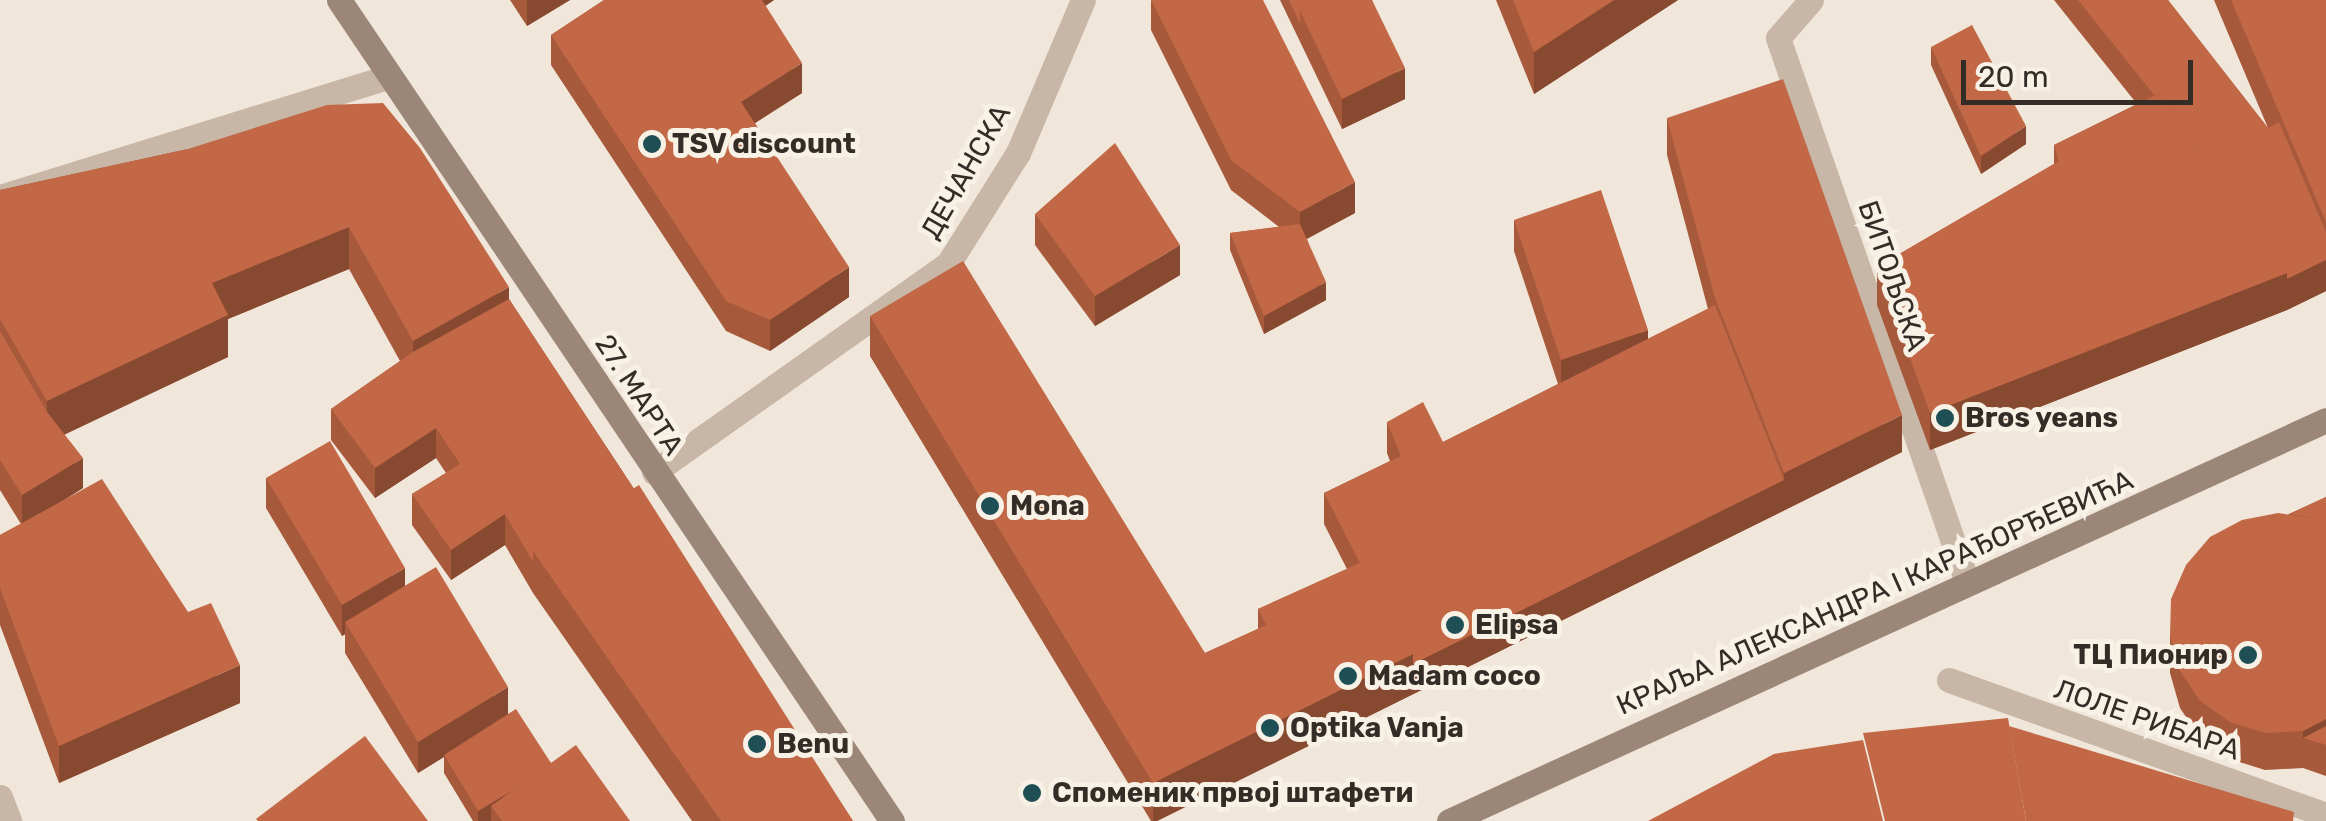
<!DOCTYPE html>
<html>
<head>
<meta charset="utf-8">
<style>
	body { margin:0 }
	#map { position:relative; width:2326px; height:821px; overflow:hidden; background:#f0e7da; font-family:Rubik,sans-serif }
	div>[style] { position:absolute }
	.lane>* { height:25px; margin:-12.5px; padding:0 12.5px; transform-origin:12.5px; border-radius:12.5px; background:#c8b7a6 }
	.street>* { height:25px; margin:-12.5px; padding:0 12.5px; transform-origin:12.5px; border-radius:12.5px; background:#c8b7a6 }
	.secondary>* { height:25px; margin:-12.5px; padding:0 12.5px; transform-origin:12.5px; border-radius:12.5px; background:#9b8678 }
	.wall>* { inset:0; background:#a7593c }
	.shaded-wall>* { inset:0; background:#884931 }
	.building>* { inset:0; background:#c26846 }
	.dots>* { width:28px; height:28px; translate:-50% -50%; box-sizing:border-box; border:5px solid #f8f1e6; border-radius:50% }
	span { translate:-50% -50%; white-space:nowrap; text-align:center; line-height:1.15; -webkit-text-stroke:10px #f8f1e6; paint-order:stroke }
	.poi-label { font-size:28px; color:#342c27; font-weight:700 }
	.left { translate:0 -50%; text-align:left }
	.right { translate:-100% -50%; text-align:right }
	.street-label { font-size:28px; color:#342c27 }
	.scale { position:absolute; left:1961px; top:60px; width:232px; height:45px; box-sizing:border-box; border:5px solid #342c27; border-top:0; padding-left:12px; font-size:30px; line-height:35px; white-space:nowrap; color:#342c27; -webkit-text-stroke:8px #f8f1e6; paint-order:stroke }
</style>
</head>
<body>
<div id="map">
	<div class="lane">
		<div style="left:0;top:197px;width:408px;rotate:-17.2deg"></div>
		<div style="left:0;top:797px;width:26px;rotate:69deg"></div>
	</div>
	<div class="street">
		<div style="left:1811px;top:0;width:50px;rotate:131deg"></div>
		<div style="left:1778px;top:38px;width:576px;rotate:70.84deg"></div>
		<div style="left:654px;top:472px;width:360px;rotate:-35.3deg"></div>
		<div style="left:948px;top:264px;width:131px;rotate:-57.8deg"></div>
		<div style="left:1018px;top:153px;width:166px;rotate:-67deg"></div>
		<div style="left:1949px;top:680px;width:400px;rotate:19.7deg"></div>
	</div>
	<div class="secondary">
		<div style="left:339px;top:0;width:990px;rotate:56.04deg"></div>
		<div style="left:1449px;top:821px;width:964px;rotate:-24.57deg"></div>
	</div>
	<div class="wall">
		<div style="clip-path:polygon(510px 0,570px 0,527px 26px)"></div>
		<div style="clip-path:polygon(604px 0,774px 0,765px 6px,802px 93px,755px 123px,849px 297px,770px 351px,726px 331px,551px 65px,551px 35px)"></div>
		<div style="clip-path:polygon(1151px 0,1355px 213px,1307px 239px,1326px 300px,1264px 334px,1230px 250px,1230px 233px,1279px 227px,1231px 190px,1151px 30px)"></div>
		<div style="clip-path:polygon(1280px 0,1372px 0,1405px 99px,1342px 129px)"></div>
		<div style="clip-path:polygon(1496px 0,1678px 0,1534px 94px)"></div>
		<div style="clip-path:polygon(2054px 0,2168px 0,2268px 128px,2214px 0,2326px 0,2326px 291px,2287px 310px,1930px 450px,1877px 305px,1877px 267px,2054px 164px,2054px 145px,2137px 104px)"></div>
		<div style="clip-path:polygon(1931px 47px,2026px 144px,1981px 174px,1931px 65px)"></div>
		<div style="clip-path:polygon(1667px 118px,1902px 452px,1157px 821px,1151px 821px,870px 356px,870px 316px,1205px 653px,1258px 629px,1258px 609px,1347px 569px,1324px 524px,1324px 493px,1390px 461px,1387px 453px,1387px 422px,1443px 442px,1558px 384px,1514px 251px,1514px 220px,1648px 339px,1708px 309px,1667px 155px)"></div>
		<div style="clip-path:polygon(188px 149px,509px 299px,853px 821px,692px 821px,533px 593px,505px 545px,451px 580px,412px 525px,412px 494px,446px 473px,436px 458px,375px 498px,331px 440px,331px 409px,400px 361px,349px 269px,228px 319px,228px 357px,64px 434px,83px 488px,58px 504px,240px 703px,59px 783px,0 625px,0 535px,21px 524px,0 490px,0 190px)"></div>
		<div style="clip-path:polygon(1035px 214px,1180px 275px,1095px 326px,1035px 245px)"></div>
		<div style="clip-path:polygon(266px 478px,405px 586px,508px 714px,551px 763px,630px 821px,473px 821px,444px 773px,444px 757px,418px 773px,345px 653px,345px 634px,342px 636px,266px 508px)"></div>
		<div style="clip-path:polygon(2326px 497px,2326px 776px,2303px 768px,2265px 770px,2230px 759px,2200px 738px,2180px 708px,2170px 673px,2170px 636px,2289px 514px)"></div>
	</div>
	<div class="shaded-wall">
		<div style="clip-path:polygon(527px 0,570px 0,527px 26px)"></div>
		<div style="clip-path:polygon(752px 0,774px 0,752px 15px)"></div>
		<div style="clip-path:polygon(1614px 0,1678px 0,1534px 94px,1534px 52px)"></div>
		<div style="clip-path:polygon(802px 63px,802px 93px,741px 132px,741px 102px)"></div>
		<div style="clip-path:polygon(1405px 68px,1405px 99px,1342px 129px,1342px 99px)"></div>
		<div style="clip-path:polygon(2026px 126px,2026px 144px,1981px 174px,1981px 156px)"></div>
		<div style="clip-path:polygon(1355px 182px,1355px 213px,1300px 242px,1300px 212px)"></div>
		<div style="clip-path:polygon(349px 227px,349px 269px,228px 319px,228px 357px,47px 443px,47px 401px,212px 283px)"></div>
		<div style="clip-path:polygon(1180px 245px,1180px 275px,1095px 326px,1095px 296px)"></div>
		<div style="clip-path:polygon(2326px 260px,2326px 291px,2287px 310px,1930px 450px,1930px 413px,2287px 273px)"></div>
		<div style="clip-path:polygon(849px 267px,849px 297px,770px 351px,770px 320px)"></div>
		<div style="clip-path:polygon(1326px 282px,1326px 300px,1264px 334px,1264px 316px)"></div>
		<div style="clip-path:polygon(509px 287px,509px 329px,413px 383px,413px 341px)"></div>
		<div style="clip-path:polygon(1648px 330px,1648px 361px,1561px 390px,1561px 360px)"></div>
		<div style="clip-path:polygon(1902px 415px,1902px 452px,1157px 821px,1153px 821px,1153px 783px,1413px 654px,1784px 480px,1784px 473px)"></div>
		<div style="clip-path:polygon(436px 428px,436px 458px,375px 498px,375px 468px)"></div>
		<div style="clip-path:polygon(83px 458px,83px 488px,22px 526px,22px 495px)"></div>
		<div style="clip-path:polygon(505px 514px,505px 545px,451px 580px,451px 550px)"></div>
		<div style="clip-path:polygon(405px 568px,405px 598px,345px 622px,345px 634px,342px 636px,342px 605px)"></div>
		<div style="clip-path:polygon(240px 665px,240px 703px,59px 783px,59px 746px)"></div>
		<div style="clip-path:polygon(508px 687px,508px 717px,418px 773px,418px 742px)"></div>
		<div style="clip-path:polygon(2326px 719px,2326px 745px,2303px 738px,2303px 731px)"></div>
		<div style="clip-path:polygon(553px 765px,491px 806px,491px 821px,478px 821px,478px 811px)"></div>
	</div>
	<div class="building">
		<div style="clip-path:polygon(604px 0,762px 0,802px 63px,741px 102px,849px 267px,770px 320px,726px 301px,551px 35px)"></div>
		<div style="clip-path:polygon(1151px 0,1263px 0,1355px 182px,1300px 212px,1231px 160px)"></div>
		<div style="clip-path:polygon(1289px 0,1323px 0,1300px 11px,1300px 24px)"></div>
		<div style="clip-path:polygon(1323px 0,1372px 0,1405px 68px,1342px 99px,1300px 11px)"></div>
		<div style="clip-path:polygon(1513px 0,1614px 0,1534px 52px)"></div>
		<div style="clip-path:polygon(2078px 0,2168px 0,2268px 128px,2279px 122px,2326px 232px,2326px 260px,2287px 279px,2287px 273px,2158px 94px,2155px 96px)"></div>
		<div style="clip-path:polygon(2231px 0,2326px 0,2326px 222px)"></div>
		<div style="clip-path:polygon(1972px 25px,2026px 126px,1981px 156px,1931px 47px)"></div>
		<div style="clip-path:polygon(1783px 79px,1902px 415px,1784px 473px,1715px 298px,1667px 118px)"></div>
		<div style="clip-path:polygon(2158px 94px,2287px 273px,1930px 413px,1877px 267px,2059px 161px,2054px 145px)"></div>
		<div style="clip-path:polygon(383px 103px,420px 148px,509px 287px,413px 341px,349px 227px,212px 283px,228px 315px,47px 401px,0 319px,0 190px,188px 149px,327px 105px)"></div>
		<div style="clip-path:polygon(1115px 143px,1180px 245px,1095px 296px,1035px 214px)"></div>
		<div style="clip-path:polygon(1601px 190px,1648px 330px,1561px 360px,1514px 220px)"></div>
		<div style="clip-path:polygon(1300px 224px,1326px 282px,1264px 316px,1230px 233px)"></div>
		<div style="clip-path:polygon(963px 261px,1205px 653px,1266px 625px,1258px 609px,1364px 561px,1413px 654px,1153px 783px,870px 316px)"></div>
		<div style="clip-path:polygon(509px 299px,634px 489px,533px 551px,533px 562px,505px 514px,451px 550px,412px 494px,460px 464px,436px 428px,375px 468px,331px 409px,413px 352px)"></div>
		<div style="clip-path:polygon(1715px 305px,1784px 480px,1413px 664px,1413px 654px,1364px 561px,1360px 563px,1324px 493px,1401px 456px,1387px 422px,1423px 402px,1443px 442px)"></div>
		<div style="clip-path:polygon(0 331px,47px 412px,83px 458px,22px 495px,0 460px)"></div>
		<div style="clip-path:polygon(330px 441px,405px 568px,342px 605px,266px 478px)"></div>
		<div style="clip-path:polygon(102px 479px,188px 612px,211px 603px,240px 665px,59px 746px,0 588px,0 535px)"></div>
		<div style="clip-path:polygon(639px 485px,853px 821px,721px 821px,533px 551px)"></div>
		<div style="clip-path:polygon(2326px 497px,2326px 526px,2316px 519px,2289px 514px)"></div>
		<div style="clip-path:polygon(2278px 513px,2316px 519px,2326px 526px,2326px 719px,2303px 731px,2265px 733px,2230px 722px,2200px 701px,2180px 671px,2170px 636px,2171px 599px,2186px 565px,2210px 537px,2242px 520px)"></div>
		<div style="clip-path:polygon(436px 567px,508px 687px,418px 742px,345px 622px)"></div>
		<div style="clip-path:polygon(516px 709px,551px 763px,515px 789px,478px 811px,444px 755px)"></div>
		<div style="clip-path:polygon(2008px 718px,2026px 821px,1885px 821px,1863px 733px)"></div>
		<div style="clip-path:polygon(2009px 726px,2294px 812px,2293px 821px,2026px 821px)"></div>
		<div style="clip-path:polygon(2326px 726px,2326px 745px,2303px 738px)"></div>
		<div style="clip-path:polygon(365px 736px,428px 821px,258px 821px,256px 819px)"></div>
		<div style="clip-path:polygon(1863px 740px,1883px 821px,1648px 821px,1774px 754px)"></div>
		<div style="clip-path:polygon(576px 745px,630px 821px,502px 821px,491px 806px)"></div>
	</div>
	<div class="dots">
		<div style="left:652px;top:144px;background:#1e4f54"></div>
		<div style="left:1945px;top:418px;background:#1e4f54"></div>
		<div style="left:990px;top:506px;background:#1e4f54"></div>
		<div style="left:1455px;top:625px;background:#1e4f54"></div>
		<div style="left:2248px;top:655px;background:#1e4f54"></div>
		<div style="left:1348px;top:676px;background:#1e4f54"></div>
		<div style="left:1270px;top:728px;background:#1e4f54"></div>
		<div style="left:757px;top:744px;background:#1e4f54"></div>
		<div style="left:1032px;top:793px;background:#1e4f54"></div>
	</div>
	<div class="poi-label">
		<span class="left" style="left:672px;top:144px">TSV discount</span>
		<span class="left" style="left:1965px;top:418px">Bros yeans</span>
		<span class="left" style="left:1010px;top:506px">Mona</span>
		<span class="left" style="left:1475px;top:625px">Elipsa</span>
		<span class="right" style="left:2228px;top:655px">ТЦ Пионир</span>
		<span class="left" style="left:1368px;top:676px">Madam coco</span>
		<span class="left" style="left:1290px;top:728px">Optika Vanja</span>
		<span class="left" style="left:777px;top:744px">Benu</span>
		<span class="left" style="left:1052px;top:793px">Споменик првој штафети</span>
	</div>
	<div class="street-label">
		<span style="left:966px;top:172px;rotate:-60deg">ДЕЧАНСКА</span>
		<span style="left:1892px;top:276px;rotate:71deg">БИТОЉСКА</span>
		<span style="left:639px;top:395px;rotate:57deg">27. МАРТА</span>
		<span style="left:1875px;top:593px;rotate:-24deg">КРАЉА АЛЕКСАНДРА I КАРАЂОРЂЕВИЋА</span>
		<span style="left:2147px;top:720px;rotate:19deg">ЛОЛЕ РИБАРА</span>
	</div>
	<div class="scale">20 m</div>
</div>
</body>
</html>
